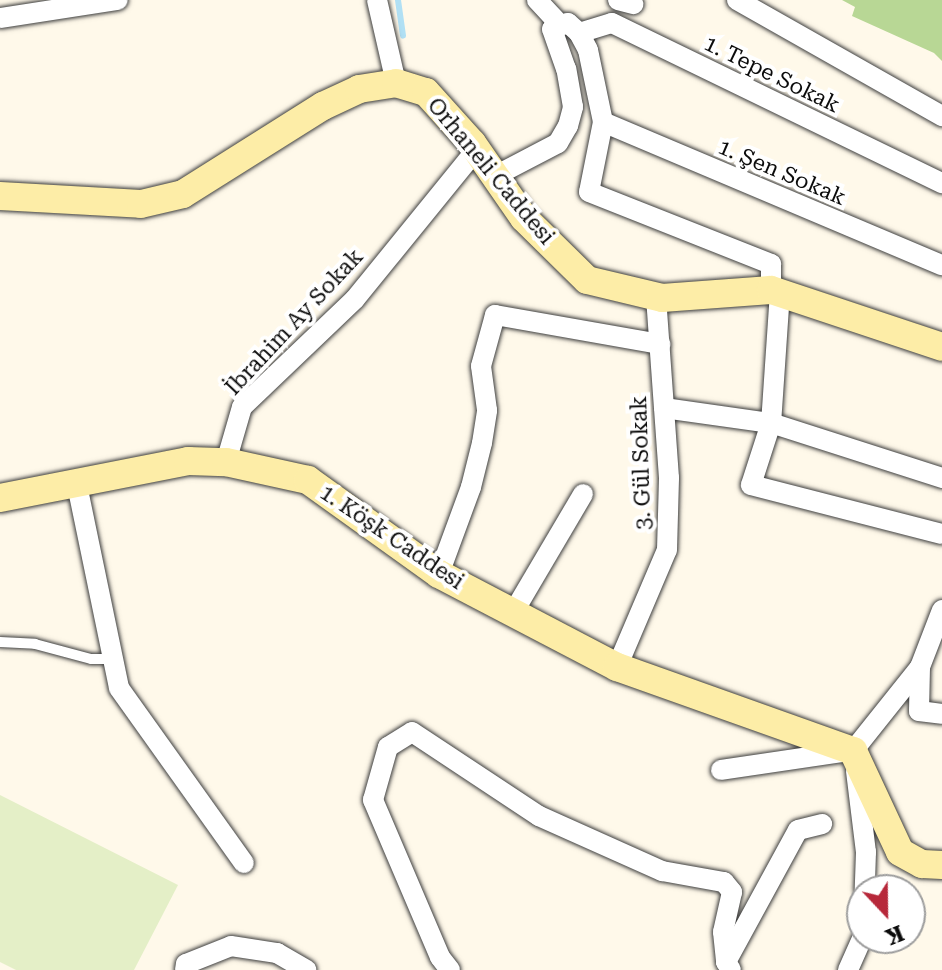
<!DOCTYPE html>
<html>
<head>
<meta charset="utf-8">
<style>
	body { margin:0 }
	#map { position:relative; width:942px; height:970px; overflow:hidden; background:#fff9ea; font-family:"Roboto Serif",serif }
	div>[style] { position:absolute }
	.forest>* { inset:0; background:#b8d795 }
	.pitch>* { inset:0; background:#e4efc7 }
	.stream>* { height:6px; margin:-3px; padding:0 3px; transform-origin:3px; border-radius:3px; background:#b1e0f4 }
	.roads { filter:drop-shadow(0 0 2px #3e3e3e) drop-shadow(0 0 2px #3e3e3e) }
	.service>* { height:10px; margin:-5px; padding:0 5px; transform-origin:5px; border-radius:5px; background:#fff }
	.minor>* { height:20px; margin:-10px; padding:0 10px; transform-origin:10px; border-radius:10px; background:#fff }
	.secondary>* { height:28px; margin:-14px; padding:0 14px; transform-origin:14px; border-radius:14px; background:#fdeda7 }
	span { translate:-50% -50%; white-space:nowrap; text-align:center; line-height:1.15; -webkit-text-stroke:8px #fff; paint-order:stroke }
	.street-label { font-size:22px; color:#0b0b0b }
	.north { position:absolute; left:846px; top:874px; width:80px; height:80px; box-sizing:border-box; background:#fff; border:2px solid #9d9d9d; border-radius:50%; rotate:158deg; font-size:22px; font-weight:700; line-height:32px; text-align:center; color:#0b0b0b }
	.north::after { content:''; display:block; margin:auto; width:28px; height:36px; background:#b7283a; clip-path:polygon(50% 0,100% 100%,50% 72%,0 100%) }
</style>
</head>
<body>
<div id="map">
	<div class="forest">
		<div style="clip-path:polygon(842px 0,942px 0,942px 61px,934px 53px,852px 16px,855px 7px)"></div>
	</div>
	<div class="pitch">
		<div style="clip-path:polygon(0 795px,178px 885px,134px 970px,16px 970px,0 962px)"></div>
	</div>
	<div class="stream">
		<div style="left:398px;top:0;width:36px;rotate:82deg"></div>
	</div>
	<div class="roads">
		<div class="service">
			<div style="left:0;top:642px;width:35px;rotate:3deg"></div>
			<div style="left:35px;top:644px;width:58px;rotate:15deg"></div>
			<div style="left:91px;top:659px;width:22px"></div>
		</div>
		<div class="minor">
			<div style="left:377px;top:0;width:85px;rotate:77.1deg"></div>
			<div style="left:537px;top:0;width:33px;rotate:47deg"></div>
			<div style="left:618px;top:0;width:16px;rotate:15deg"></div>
			<div style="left:737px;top:0;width:236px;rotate:29.5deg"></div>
			<div style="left:0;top:18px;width:119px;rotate:-8.7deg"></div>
			<div style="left:579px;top:33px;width:34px;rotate:-17deg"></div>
			<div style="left:612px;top:23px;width:367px;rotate:25.9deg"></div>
			<div style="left:603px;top:122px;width:368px;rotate:22.9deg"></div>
			<div style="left:495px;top:176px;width:71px;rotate:-27.6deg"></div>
			<div style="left:558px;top:143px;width:20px;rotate:-60deg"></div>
			<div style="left:568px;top:126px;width:20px;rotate:-75deg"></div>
			<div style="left:573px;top:107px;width:39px;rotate:-100deg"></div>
			<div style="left:566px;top:69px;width:42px;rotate:-109.3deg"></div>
			<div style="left:552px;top:29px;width:17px;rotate:-21deg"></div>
			<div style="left:568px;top:23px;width:15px;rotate:42deg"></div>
			<div style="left:579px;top:33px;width:19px;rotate:62deg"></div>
			<div style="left:588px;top:50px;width:74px;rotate:78.2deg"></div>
			<div style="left:603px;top:122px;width:71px;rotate:101.3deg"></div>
			<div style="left:589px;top:192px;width:196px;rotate:21.6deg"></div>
			<div style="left:771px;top:264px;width:26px;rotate:90deg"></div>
			<div style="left:780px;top:292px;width:131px;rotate:93.9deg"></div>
			<div style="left:771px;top:423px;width:65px;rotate:107.9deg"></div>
			<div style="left:751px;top:485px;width:197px;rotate:14.4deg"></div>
			<div style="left:664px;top:408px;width:108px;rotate:8deg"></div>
			<div style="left:771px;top:423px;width:180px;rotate:17.8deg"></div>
			<div style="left:226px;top:462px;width:57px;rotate:-73.8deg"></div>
			<div style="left:242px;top:407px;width:156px;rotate:-43.7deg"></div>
			<div style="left:355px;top:299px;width:192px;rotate:-50.9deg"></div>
			<div style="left:76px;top:480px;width:212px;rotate:78.3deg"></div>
			<div style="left:119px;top:688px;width:215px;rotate:54.5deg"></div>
			<div style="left:439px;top:574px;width:93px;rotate:-69.8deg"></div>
			<div style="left:471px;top:487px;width:45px;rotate:-76deg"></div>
			<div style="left:482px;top:443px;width:33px;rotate:-81deg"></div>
			<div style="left:487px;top:410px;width:44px;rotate:-97.8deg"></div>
			<div style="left:481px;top:366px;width:53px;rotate:-74.6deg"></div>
			<div style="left:495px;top:315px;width:168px;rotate:10deg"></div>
			<div style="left:513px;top:613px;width:138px;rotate:-59.5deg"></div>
			<div style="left:617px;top:667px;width:127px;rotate:-66.9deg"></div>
			<div style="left:667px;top:550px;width:72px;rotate:-88.4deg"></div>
			<div style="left:669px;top:478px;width:181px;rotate:-94.1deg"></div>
			<div style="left:920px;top:667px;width:44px;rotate:91.3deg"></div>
			<div style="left:919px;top:711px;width:23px;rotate:7deg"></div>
			<div style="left:853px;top:751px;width:107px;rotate:-51.4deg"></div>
			<div style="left:920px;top:667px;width:61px;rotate:-68.9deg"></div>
			<div style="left:721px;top:770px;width:129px;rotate:-8.4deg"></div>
			<div style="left:856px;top:771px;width:82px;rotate:83deg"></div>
			<div style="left:866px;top:852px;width:38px;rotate:92deg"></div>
			<div style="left:726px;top:962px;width:150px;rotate:-61.4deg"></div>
			<div style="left:798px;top:830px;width:25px;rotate:-14deg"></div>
			<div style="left:185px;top:970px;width:6px;rotate:-81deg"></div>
			<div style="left:186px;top:964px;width:48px;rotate:-21.8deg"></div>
			<div style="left:231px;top:946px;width:47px;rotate:8.7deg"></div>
			<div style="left:277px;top:953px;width:34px;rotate:30deg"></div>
			<div style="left:450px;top:970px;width:16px;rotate:-128deg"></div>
			<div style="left:440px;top:957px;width:171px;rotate:-113.1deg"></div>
			<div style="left:373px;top:800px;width:55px;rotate:-74.2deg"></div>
			<div style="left:388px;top:747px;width:28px;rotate:-32deg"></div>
			<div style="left:412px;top:732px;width:152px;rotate:33.5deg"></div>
			<div style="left:539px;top:816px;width:135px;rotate:24.1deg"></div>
			<div style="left:662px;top:871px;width:63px;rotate:10.1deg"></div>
			<div style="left:724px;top:882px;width:13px;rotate:51deg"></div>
			<div style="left:732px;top:892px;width:41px;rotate:102.7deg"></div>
			<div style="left:723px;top:932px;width:30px;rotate:84deg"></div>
			<div style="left:726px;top:962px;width:9px;rotate:58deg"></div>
			<div style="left:848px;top:970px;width:35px;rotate:-66deg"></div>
		</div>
		<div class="secondary">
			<div style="left:0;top:196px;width:141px;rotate:3.2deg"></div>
			<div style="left:141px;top:204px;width:43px;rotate:-13.4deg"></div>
			<div style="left:183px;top:194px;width:165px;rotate:-32.2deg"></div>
			<div style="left:323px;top:106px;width:40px;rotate:-25deg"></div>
			<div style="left:359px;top:89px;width:37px;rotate:-9deg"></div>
			<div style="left:396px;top:83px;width:31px;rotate:17deg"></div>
			<div style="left:426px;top:92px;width:69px;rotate:48deg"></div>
			<div style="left:472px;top:143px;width:91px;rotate:55.3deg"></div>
			<div style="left:524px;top:218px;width:88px;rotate:44.5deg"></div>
			<div style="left:587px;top:280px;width:77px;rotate:13.5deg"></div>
			<div style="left:662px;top:298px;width:109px;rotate:-4.2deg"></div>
			<div style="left:771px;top:290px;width:180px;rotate:18.4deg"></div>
			<div style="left:0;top:498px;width:192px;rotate:-11.1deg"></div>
			<div style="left:188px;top:461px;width:38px;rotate:2deg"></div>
			<div style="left:226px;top:462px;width:84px;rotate:12.4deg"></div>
			<div style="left:308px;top:480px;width:161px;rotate:35.7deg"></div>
			<div style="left:439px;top:574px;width:201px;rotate:27.6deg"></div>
			<div style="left:617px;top:667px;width:251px;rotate:19.6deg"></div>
			<div style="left:853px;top:751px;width:111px;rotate:65deg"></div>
			<div style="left:900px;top:852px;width:25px;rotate:29deg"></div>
			<div style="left:922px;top:864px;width:20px;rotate:3deg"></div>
		</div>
	</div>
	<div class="street-label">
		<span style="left:772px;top:74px;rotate:26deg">1. Tepe Sokak</span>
		<span style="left:491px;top:171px;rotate:50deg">Orhaneli Caddesi</span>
		<span style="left:782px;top:172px;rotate:23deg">1. Şen Sokak</span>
		<span style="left:294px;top:322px;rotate:-47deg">İbrahim Ay Sokak</span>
		<span style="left:641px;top:463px;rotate:-92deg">3. Gül Sokak</span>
		<span style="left:392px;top:537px;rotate:34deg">1. Köşk Caddesi</span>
	</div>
	<div class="north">K</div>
</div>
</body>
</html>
